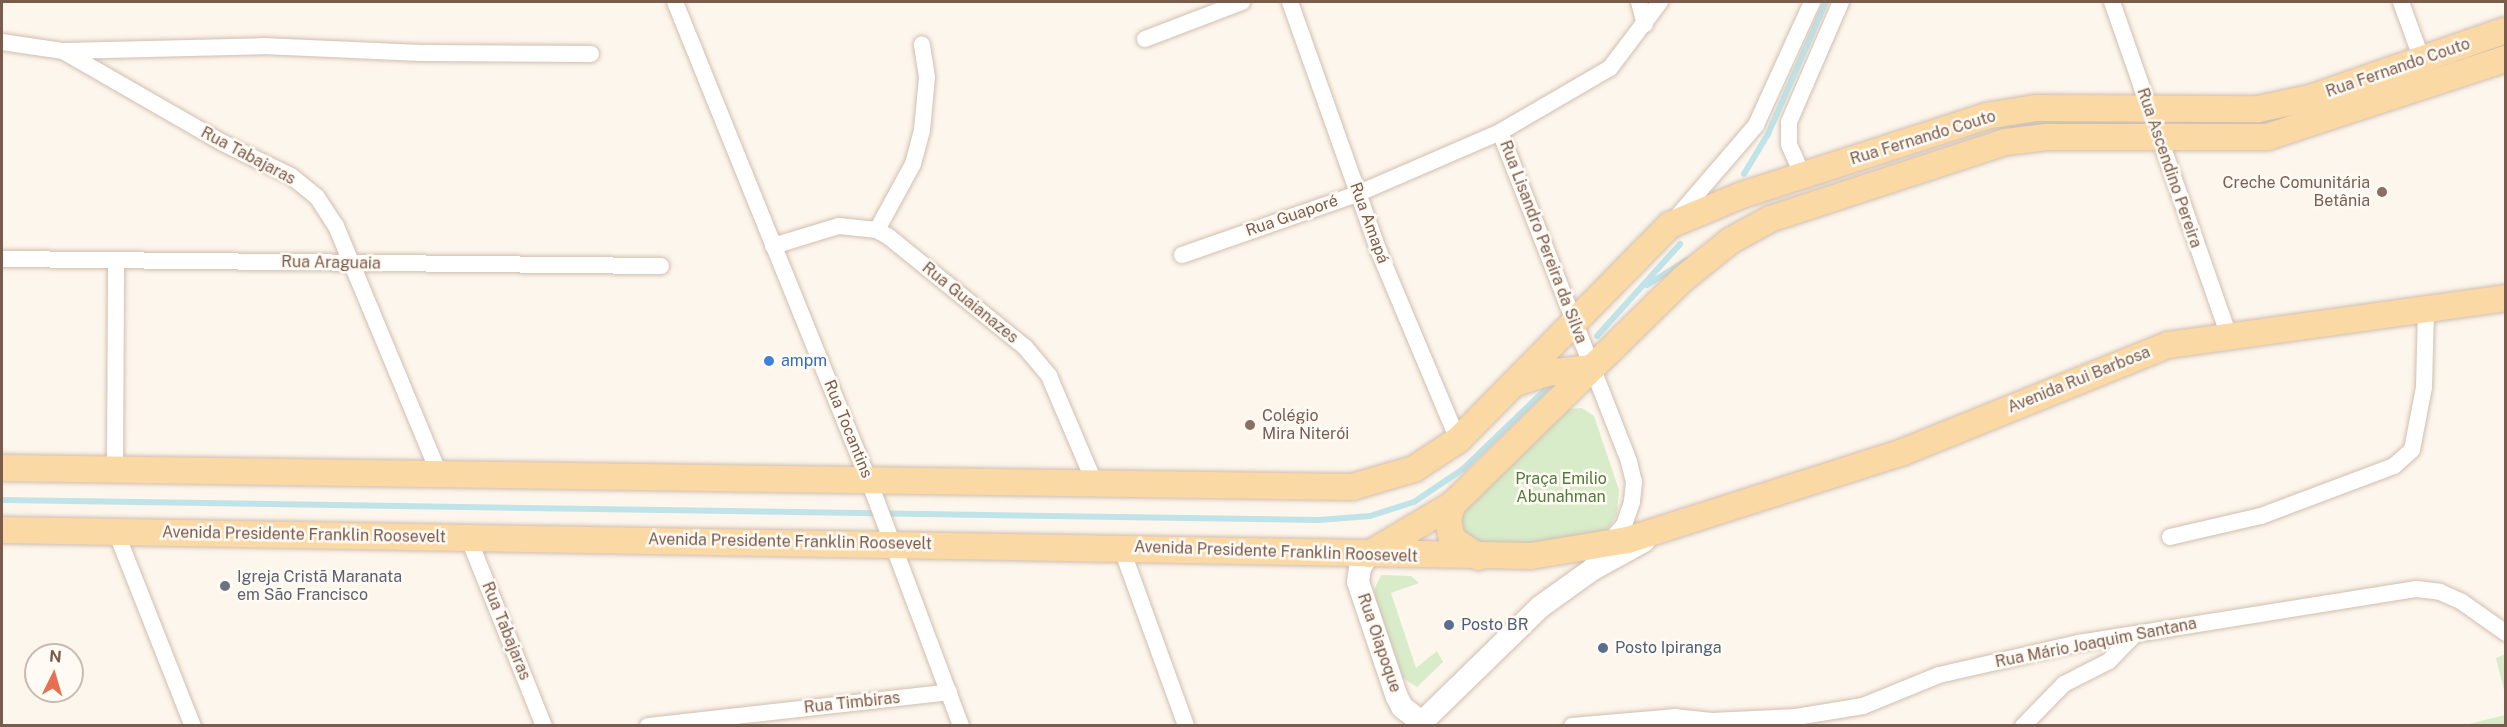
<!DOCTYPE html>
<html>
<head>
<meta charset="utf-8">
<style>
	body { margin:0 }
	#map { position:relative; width:2507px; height:727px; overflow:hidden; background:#fdf6ec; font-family:"Public Sans",sans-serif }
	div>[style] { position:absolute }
	.green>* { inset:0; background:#d8ecc9 }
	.stream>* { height:6px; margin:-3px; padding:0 3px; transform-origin:3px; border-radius:3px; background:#bfe3e8 }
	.roads { filter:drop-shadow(0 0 2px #d1beb0) drop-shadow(0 0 2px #d1beb0) }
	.street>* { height:16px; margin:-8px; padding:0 8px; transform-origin:8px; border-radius:8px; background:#fff }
	.secondary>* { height:22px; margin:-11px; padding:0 11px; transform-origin:11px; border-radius:11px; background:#fff }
	.primary>* { height:26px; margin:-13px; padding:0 13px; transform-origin:13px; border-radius:13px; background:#fbd9a5 }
	.dots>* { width:16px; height:16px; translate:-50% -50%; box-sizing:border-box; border:3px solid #fffaf3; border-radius:50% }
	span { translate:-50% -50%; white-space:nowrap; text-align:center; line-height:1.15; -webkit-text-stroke:5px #fffaf3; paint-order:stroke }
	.street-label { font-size:16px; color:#7a5c4d }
	.education-label { font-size:16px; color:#785e54 }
	.right { translate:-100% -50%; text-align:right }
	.left { translate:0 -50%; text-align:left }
	.shop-label { font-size:16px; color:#366cbe }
	.park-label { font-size:16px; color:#537a41 }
	.worship-label { font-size:16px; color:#5b616d }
	.service-label { font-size:16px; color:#4e5e75 }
	.frame { position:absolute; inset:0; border:3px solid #7a5c4d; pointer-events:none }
	.north { position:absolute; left:24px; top:643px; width:60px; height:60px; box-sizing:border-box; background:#fffaf3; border:2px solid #cabbb1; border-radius:50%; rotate:5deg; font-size:16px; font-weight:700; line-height:24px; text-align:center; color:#7a5c4d }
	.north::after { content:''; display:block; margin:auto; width:21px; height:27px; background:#e76f51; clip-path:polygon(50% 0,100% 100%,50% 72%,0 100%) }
</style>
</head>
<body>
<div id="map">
	<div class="green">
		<div style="clip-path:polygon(1582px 408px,1594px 416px,1619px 490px,1617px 514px,1611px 525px,1602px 534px,1559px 544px,1466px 544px,1457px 516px,1568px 409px)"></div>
		<div style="clip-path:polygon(1381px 575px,1411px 576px,1419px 583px,1391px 593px,1416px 668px,1437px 651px,1443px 662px,1417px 687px,1403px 678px,1376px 599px,1374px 590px)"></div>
		<div style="clip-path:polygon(2505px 654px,2506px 654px,2505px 694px,2496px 658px)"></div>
		<div style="clip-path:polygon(2505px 715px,2505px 725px,2465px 725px)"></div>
	</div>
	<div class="stream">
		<div style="left:2448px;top:64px;width:61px;rotate:-19deg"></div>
		<div style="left:2232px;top:125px;width:65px;rotate:-9.8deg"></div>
		<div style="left:2011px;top:129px;width:29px;rotate:-10deg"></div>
		<div style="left:2040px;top:124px;width:113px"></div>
		<div style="left:1744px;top:174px;width:47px;rotate:-59deg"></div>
		<div style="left:1768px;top:134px;width:144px;rotate:-66.3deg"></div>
		<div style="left:1647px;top:285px;width:47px;rotate:-32deg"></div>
		<div style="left:1597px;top:336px;width:124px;rotate:-47.9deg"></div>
		<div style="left:2px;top:500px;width:1317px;rotate:0.87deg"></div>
		<div style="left:1319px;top:520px;width:51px;rotate:-4.5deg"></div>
		<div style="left:1370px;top:516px;width:46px;rotate:-17.7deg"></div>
		<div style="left:1414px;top:502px;width:59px;rotate:-34deg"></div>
		<div style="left:1463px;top:469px;width:120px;rotate:-44deg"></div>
	</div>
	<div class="roads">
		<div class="street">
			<div style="left:675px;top:2px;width:517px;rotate:67.95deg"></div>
			<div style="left:869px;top:481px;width:262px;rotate:69.4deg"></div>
			<div style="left:1290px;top:2px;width:265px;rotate:70.4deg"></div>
			<div style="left:1379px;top:252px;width:204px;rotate:67.2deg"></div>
			<div style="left:1639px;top:2px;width:23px;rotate:75deg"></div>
			<div style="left:2112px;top:2px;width:352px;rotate:70.7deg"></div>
			<div style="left:2401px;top:2px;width:62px;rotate:70.1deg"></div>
			<div style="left:1145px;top:39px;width:104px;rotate:-20.9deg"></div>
			<div style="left:2px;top:42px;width:62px;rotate:8.4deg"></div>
			<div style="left:63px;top:51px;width:185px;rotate:29.9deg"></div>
			<div style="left:223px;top:143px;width:76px;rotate:25.9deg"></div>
			<div style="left:291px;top:176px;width:33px;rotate:39deg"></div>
			<div style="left:317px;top:197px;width:35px;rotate:57deg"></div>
			<div style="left:336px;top:226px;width:269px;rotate:67.4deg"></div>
			<div style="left:64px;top:51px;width:199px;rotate:-1.4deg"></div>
			<div style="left:263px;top:46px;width:158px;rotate:2.5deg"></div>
			<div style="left:421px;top:53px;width:170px;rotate:0.3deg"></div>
			<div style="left:1500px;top:132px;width:354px;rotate:68.6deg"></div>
			<div style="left:1629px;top:462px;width:21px;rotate:76deg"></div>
			<div style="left:1634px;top:482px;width:20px;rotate:96deg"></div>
			<div style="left:1632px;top:502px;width:24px;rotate:109deg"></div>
			<div style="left:1624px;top:525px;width:28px;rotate:131deg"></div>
			<div style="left:1803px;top:176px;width:35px;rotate:-114deg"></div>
			<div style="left:1789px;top:144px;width:22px;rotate:-90deg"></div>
			<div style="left:1789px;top:122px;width:131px;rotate:-66.6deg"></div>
			<div style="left:1677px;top:217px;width:121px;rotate:-49.3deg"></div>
			<div style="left:1756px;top:125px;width:135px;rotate:-65.5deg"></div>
			<div style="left:877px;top:230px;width:75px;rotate:-61.4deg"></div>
			<div style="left:913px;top:164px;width:35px;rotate:-75deg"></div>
			<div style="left:922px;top:130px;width:53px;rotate:-84.6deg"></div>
			<div style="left:927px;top:77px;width:33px;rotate:-99deg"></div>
			<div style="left:773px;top:246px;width:69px;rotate:-16.9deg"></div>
			<div style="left:839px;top:226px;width:38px;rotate:6deg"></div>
			<div style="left:877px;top:230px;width:14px;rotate:30deg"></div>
			<div style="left:889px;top:237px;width:175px;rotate:39deg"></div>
			<div style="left:1025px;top:347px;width:38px;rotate:50deg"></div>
			<div style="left:1049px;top:376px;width:117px;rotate:66.9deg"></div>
			<div style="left:1182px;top:255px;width:185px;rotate:-19.2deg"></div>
			<div style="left:1357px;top:194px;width:156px;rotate:-23.4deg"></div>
			<div style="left:1500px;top:132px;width:127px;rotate:-30.2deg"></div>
			<div style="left:1610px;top:68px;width:83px;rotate:-52.9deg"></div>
			<div style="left:2px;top:259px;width:659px;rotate:0.61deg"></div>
			<div style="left:115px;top:469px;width:209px;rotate:-89.7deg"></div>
			<div style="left:116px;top:532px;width:209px;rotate:68.4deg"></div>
			<div style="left:468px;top:537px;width:204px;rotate:68.1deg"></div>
			<div style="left:2170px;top:537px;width:93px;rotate:-13deg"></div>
			<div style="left:2261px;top:516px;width:142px;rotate:-20.6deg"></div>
			<div style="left:2394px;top:466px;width:24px;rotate:-42deg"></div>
			<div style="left:2412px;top:450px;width:64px;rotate:-79.2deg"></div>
			<div style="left:2424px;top:387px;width:76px;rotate:-88.5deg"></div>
			<div style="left:1121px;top:547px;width:190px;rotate:70deg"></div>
			<div style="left:648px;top:726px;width:303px;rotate:-6.4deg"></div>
			<div style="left:1572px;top:726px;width:102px;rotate:-5deg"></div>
			<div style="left:1674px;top:717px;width:38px;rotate:6deg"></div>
			<div style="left:1712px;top:721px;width:84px;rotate:-2.7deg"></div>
			<div style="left:1796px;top:717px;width:68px;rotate:-9.3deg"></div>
			<div style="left:1863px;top:706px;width:82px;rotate:-22.2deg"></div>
			<div style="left:1939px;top:675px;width:144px;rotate:-12.9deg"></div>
			<div style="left:2079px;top:643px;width:342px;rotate:-9.1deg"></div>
			<div style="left:2417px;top:589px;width:23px;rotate:7deg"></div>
			<div style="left:2440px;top:592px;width:24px;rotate:24deg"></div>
			<div style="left:2462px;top:602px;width:54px;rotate:35.2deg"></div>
			<div style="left:2023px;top:726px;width:59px;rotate:-45.7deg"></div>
			<div style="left:2064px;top:684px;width:51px;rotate:-27.1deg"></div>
			<div style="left:2109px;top:661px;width:36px;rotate:-46deg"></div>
		</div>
		<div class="secondary">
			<div style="left:1368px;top:555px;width:15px;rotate:122deg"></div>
			<div style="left:1360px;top:568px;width:14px;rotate:98deg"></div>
			<div style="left:1358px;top:582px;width:121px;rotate:71.3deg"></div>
			<div style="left:1397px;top:697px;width:11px;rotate:63deg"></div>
			<div style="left:1402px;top:707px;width:24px;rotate:38deg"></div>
			<div style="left:1418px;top:726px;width:170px;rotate:-44.3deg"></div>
			<div style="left:1540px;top:607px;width:65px;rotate:-35.6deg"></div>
			<div style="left:1593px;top:569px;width:58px;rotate:-28.8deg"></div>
		</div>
		<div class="primary">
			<div style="left:1516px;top:383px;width:32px;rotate:-18deg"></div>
			<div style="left:1546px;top:373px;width:46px;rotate:-6.2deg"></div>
			<div style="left:2px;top:468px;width:1350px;rotate:0.81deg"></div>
			<div style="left:1352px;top:487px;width:65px;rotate:-16.2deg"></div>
			<div style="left:1414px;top:469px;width:53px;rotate:-33.4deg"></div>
			<div style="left:1458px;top:440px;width:302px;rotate:-45.4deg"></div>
			<div style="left:1670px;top:225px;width:78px;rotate:-22.6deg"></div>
			<div style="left:1742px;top:195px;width:256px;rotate:-17.9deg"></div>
			<div style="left:1986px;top:116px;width:51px;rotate:-9.1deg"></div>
			<div style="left:2036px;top:108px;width:222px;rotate:0.3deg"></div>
			<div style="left:2258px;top:109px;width:53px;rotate:-11.9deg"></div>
			<div style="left:2310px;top:98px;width:207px;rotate:-19.1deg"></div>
			<div style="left:1452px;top:505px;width:16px;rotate:104deg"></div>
			<div style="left:1448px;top:521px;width:18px;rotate:77deg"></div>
			<div style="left:1452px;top:539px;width:32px;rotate:34deg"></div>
			<div style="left:2px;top:530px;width:1529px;rotate:0.97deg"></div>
			<div style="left:1531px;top:556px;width:98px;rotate:-9.4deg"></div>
			<div style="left:1628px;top:540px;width:289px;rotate:-17.7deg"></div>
			<div style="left:1903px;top:452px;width:286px;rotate:-22deg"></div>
			<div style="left:2168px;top:345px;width:341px;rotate:-7.9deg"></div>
			<div style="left:1369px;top:554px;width:96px;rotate:-30.6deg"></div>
			<div style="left:1452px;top:505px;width:325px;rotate:-44.4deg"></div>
			<div style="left:1684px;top:278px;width:59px;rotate:-38.8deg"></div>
			<div style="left:1730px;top:241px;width:46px;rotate:-28.8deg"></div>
			<div style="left:1770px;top:219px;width:248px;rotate:-18.1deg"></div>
			<div style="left:2006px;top:142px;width:41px;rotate:-7deg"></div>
			<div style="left:2047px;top:137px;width:220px"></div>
			<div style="left:2267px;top:137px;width:251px;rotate:-18.1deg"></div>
		</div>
	</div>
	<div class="dots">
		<div style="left:2382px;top:192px;background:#8d6e63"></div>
		<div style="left:769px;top:361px;background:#3f7fe0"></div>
		<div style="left:1250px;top:425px;background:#8d6e63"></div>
		<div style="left:225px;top:586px;background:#6b7280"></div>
		<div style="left:1449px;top:625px;background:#5c6f8a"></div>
		<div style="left:1603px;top:648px;background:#5c6f8a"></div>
	</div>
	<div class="street-label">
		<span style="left:2398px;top:68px;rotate:-19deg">Rua Fernando Couto</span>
		<span style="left:1923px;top:138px;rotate:-17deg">Rua Fernando Couto</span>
		<span style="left:248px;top:156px;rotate:28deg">Rua Tabajaras</span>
		<span style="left:2169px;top:168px;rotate:71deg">Rua Ascendino Pereira</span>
		<span style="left:1292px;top:216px;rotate:-19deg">Rua Guaporé</span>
		<span style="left:1369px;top:223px;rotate:70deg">Rua Amapá</span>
		<span style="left:1543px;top:242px;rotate:69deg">Rua Lisandro Pereira da Silva</span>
		<span style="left:331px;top:263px;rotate:1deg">Rua Araguaia</span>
		<span style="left:970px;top:303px;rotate:39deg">Rua Guaianazes</span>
		<span style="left:2079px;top:380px;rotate:-22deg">Avenida Rui Barbosa</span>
		<span style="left:848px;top:429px;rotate:68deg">Rua Tocantins</span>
		<span style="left:304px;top:535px;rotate:1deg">Avenida Presidente Franklin Roosevelt</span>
		<span style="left:790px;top:542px;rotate:1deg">Avenida Presidente Franklin Roosevelt</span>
		<span style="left:1276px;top:552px;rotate:2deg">Avenida Presidente Franklin Roosevelt</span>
		<span style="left:506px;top:631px;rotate:68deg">Rua Tabajaras</span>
		<span style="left:1379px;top:643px;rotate:71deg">Rua Oiapoque</span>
		<span style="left:2096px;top:643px;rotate:-11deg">Rua Mário Joaquim Santana</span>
		<span style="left:852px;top:703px;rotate:-6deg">Rua Timbiras</span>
	</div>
	<div class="education-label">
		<span class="right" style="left:2370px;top:192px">Creche Comunitária<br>Betânia</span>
		<span class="left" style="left:1262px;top:425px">Colégio<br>Mira Niterói</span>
	</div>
	<div class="shop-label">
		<span class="left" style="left:781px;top:361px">ampm</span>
	</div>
	<div class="park-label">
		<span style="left:1561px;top:488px">Praça Emilio<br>Abunahman</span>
	</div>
	<div class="worship-label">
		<span class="left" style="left:237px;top:586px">Igreja Cristã Maranata<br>em São Francisco</span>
	</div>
	<div class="service-label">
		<span class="left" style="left:1461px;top:625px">Posto BR</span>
		<span class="left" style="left:1615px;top:648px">Posto Ipiranga</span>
	</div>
	<div class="frame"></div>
	<div class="north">N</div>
</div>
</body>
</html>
